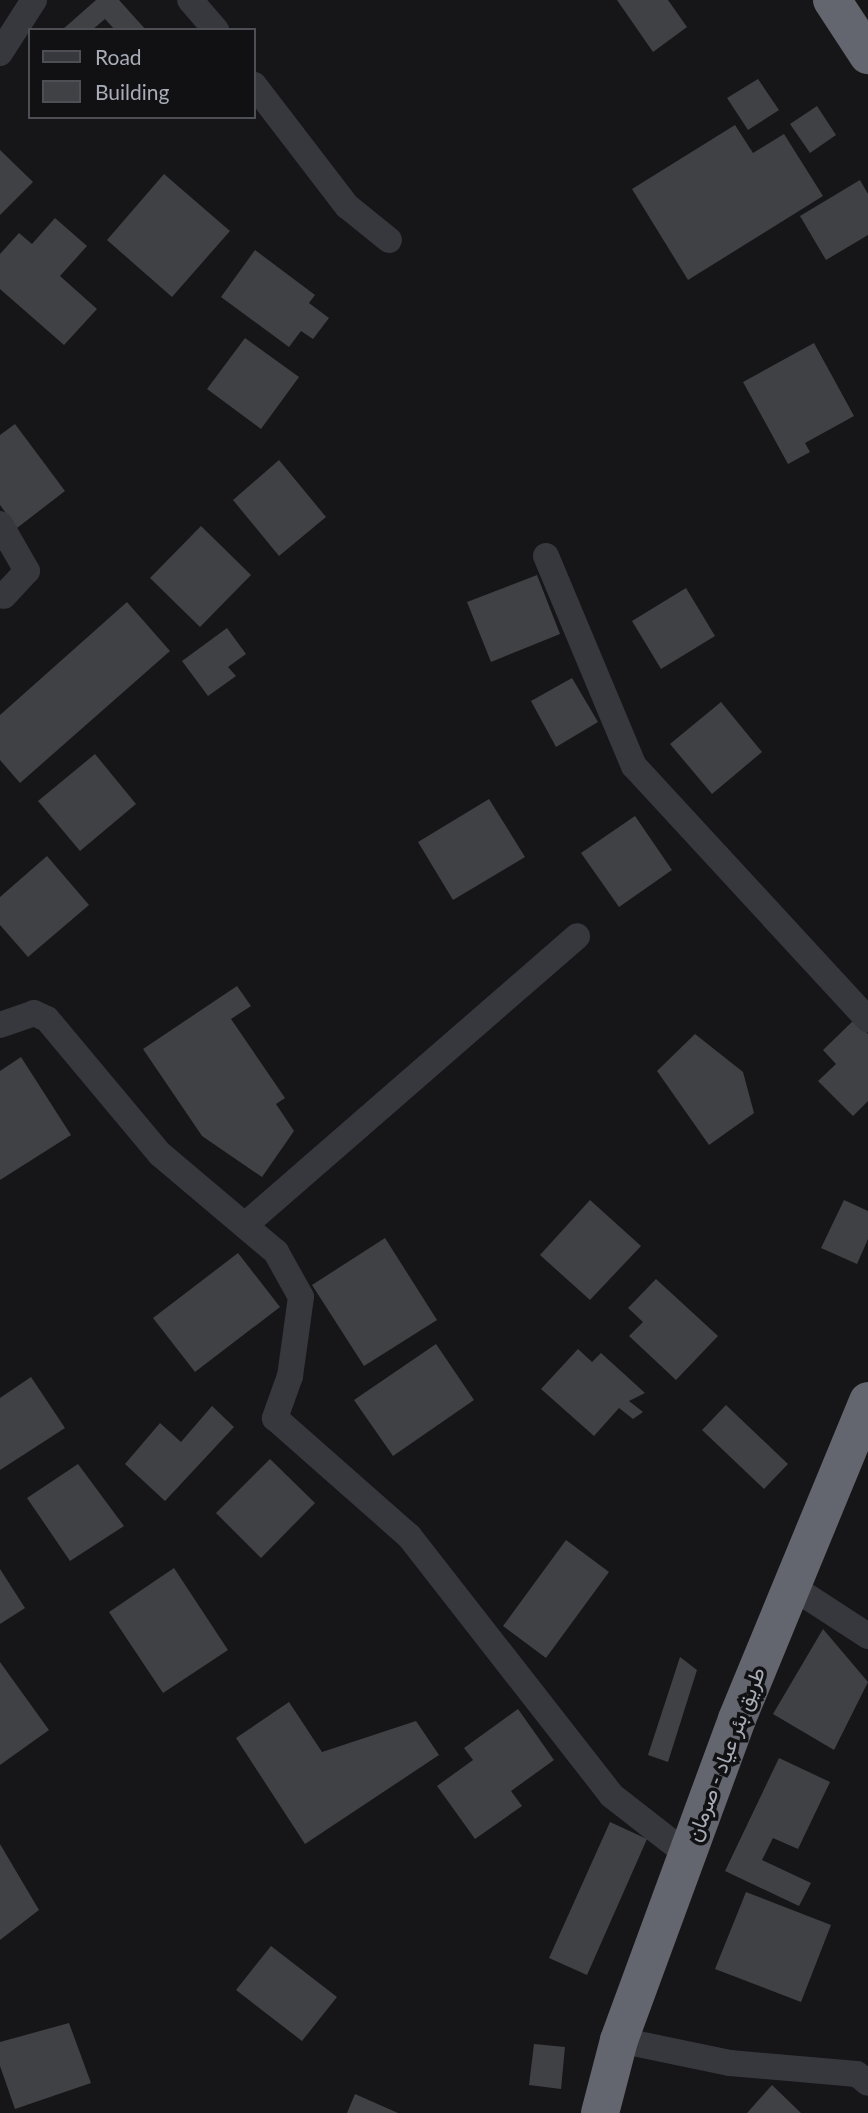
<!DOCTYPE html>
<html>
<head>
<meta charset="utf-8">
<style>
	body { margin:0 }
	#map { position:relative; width:868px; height:2113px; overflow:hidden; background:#161618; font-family:Lato,Vazirmatn,sans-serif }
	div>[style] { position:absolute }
	.building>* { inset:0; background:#404145 }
	.street>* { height:26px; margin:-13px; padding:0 13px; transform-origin:13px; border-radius:13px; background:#37383d }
	.highway>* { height:38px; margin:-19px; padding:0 19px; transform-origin:19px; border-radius:19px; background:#63666e }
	span { translate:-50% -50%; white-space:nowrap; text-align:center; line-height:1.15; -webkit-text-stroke:7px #111113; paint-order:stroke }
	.street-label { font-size:21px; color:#a8adb8 }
	.legend { position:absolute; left:28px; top:28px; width:228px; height:91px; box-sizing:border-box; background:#111113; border:2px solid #4d4f55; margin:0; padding:9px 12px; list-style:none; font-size:21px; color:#a8adb8 }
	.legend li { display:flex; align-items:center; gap:14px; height:35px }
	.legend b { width:35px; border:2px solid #4d4f55 }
</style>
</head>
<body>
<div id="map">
	<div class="building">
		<div style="clip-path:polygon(96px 0,119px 0,146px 30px,115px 30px,105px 19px,92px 30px,62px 30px)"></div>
		<div style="clip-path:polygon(617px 0,668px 0,687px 27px,653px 52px)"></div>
		<div style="clip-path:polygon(758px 79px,779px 110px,748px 130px,727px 98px)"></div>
		<div style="clip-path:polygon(817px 106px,836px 135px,810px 153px,790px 124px)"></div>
		<div style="clip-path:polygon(735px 125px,753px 153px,784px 134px,823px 196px,688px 280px,632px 189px)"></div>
		<div style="clip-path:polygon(0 150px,33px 182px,0 215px)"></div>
		<div style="clip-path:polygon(164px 174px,230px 231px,172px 297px,107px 240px)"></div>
		<div style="clip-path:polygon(860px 180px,868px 194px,868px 235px,826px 260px,800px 216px)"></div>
		<div style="clip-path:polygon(55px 218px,87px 246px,60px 276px,97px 309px,64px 345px,0 289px,0 254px,19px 233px,32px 244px)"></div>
		<div style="clip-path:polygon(255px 250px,315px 295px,309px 303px,329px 318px,313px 339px,301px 331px,289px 347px,221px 297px)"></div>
		<div style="clip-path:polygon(245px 338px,299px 377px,261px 429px,207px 389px)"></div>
		<div style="clip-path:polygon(814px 343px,854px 416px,805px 443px,810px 452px,788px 464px,743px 382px)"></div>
		<div style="clip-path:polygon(15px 424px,65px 491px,17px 528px,0 505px,0 435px)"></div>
		<div style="clip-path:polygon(279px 460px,326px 517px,279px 556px,233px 500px)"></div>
		<div style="clip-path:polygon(201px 526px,251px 575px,200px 627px,150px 578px)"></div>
		<div style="clip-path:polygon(537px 575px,560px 634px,491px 662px,467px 602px)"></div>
		<div style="clip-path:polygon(686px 588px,715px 636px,661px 669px,632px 621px)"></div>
		<div style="clip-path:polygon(127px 602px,170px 651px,20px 783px,0 760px,0 715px)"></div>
		<div style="clip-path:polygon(227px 628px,246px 654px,228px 667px,236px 676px,208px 696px,182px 661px)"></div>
		<div style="clip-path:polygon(572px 678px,598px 722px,556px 747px,531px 701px)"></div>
		<div style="clip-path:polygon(721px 702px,762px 752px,712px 794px,670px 744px)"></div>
		<div style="clip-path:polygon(95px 754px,136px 804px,80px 851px,38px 801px)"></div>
		<div style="clip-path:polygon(489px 799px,525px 857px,453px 900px,418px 842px)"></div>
		<div style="clip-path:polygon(635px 816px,672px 870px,619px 907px,581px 853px)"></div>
		<div style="clip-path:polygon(47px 856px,89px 905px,28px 957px,0 925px,0 897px)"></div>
		<div style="clip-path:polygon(237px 986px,251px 1006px,231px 1019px,285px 1098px,276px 1104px,294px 1131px,262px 1177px,202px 1136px,143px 1049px)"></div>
		<div style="clip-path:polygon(854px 1020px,868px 1034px,868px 1101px,853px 1116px,818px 1081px,836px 1064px,823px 1050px)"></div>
		<div style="clip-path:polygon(695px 1034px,743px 1072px,754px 1113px,709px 1145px,657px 1071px)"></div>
		<div style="clip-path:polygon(21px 1057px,71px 1135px,0 1180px,0 1071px)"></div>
		<div style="clip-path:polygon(590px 1200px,641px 1246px,590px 1300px,540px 1255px)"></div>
		<div style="clip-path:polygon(844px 1200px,868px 1211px,868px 1239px,857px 1264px,821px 1248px)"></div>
		<div style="clip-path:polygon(385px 1238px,437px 1320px,364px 1366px,312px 1285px)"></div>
		<div style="clip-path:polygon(238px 1253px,280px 1307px,195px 1372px,153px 1318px)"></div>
		<div style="clip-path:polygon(656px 1279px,718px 1336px,676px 1380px,629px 1336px,643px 1322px,628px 1308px)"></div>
		<div style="clip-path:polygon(436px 1344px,474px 1400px,393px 1456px,354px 1400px)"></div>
		<div style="clip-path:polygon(578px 1349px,592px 1362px,601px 1353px,645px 1393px,629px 1401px,643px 1412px,633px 1419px,619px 1408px,594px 1436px,541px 1389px)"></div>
		<div style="clip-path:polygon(31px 1377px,65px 1428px,0 1470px,0 1398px)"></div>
		<div style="clip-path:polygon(726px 1405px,788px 1464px,764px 1489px,702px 1430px)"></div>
		<div style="clip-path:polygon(212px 1406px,234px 1427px,165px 1501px,125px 1464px,160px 1423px,181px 1442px)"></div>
		<div style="clip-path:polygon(270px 1459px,315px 1503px,261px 1558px,216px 1513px)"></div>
		<div style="clip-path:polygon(78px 1464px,124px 1526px,70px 1561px,27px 1498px)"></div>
		<div style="clip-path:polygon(566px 1540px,609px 1572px,546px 1658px,503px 1626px)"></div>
		<div style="clip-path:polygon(174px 1568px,228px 1650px,163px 1693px,109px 1612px)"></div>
		<div style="clip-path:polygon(0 1569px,25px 1608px,0 1624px)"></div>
		<div style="clip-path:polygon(823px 1629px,868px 1682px,834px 1750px,773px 1714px)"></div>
		<div style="clip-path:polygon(680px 1657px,697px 1670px,668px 1762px,648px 1755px)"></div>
		<div style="clip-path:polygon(0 1662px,49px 1730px,0 1765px)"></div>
		<div style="clip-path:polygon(289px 1702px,322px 1752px,416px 1721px,439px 1755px,305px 1844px,236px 1738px)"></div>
		<div style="clip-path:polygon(518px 1709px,554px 1760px,511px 1791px,522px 1806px,475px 1839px,437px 1786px,473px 1760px,464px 1748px)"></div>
		<div style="clip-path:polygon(779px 1758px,830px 1782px,798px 1849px,773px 1838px,762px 1860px,811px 1883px,799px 1906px,725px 1871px)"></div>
		<div style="clip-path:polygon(610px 1822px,647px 1839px,587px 1975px,549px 1958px)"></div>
		<div style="clip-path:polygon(0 1844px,39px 1910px,0 1940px)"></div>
		<div style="clip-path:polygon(746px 1892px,831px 1925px,801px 2002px,715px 1969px)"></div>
		<div style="clip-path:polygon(271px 1946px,337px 1997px,302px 2041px,236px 1990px)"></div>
		<div style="clip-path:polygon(69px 2023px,91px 2083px,15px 2109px,0 2066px,0 2042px)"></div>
		<div style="clip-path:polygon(534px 2044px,565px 2047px,561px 2089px,529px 2085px)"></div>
		<div style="clip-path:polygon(772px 2085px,801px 2113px,747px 2113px)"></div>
		<div style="clip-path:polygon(355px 2094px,398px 2113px,347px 2113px)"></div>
	</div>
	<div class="street">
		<div style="left:190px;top:0;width:40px;rotate:49deg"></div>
		<div style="left:0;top:53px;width:63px;rotate:-57.3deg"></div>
		<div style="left:254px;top:85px;width:153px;rotate:52.5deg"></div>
		<div style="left:347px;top:206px;width:54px;rotate:39deg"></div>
		<div style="left:0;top:524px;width:54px;rotate:60.1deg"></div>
		<div style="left:27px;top:571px;width:34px;rotate:133deg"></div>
		<div style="left:546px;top:556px;width:228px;rotate:67.3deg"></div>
		<div style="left:634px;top:766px;width:345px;rotate:47.3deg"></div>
		<div style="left:0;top:1025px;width:36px;rotate:-19deg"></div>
		<div style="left:34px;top:1013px;width:14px;rotate:25deg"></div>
		<div style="left:47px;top:1019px;width:176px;rotate:50.1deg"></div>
		<div style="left:160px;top:1154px;width:152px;rotate:40.2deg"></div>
		<div style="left:276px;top:1252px;width:51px;rotate:60.9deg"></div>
		<div style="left:301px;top:1297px;width:80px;rotate:97.9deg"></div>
		<div style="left:290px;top:1376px;width:45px;rotate:109.7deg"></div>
		<div style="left:275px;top:1418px;width:179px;rotate:41.4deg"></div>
		<div style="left:409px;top:1536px;width:328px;rotate:52deg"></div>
		<div style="left:611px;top:1795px;width:98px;rotate:37.9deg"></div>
		<div style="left:245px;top:1225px;width:440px;rotate:-41deg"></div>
		<div style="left:791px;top:1586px;width:92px;rotate:33deg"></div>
		<div style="left:619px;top:2040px;width:113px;rotate:11.7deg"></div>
		<div style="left:730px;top:2063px;width:127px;rotate:5deg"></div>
		<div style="left:857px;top:2074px;width:14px;rotate:39deg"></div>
	</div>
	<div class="highway">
		<div style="left:832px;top:0;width:66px;rotate:56.8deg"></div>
		<div style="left:600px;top:2113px;width:75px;rotate:-75.4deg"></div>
		<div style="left:619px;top:2040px;width:342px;rotate:-69.8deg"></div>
		<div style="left:737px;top:1719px;width:344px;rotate:-67.6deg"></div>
	</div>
	<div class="street-label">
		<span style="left:725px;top:1754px;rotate:-69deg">طريق بئر عياد - صرمان</span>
	</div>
	<ul class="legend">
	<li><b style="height:9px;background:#37383d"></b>Road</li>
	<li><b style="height:19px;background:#404145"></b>Building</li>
	</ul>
</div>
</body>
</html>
